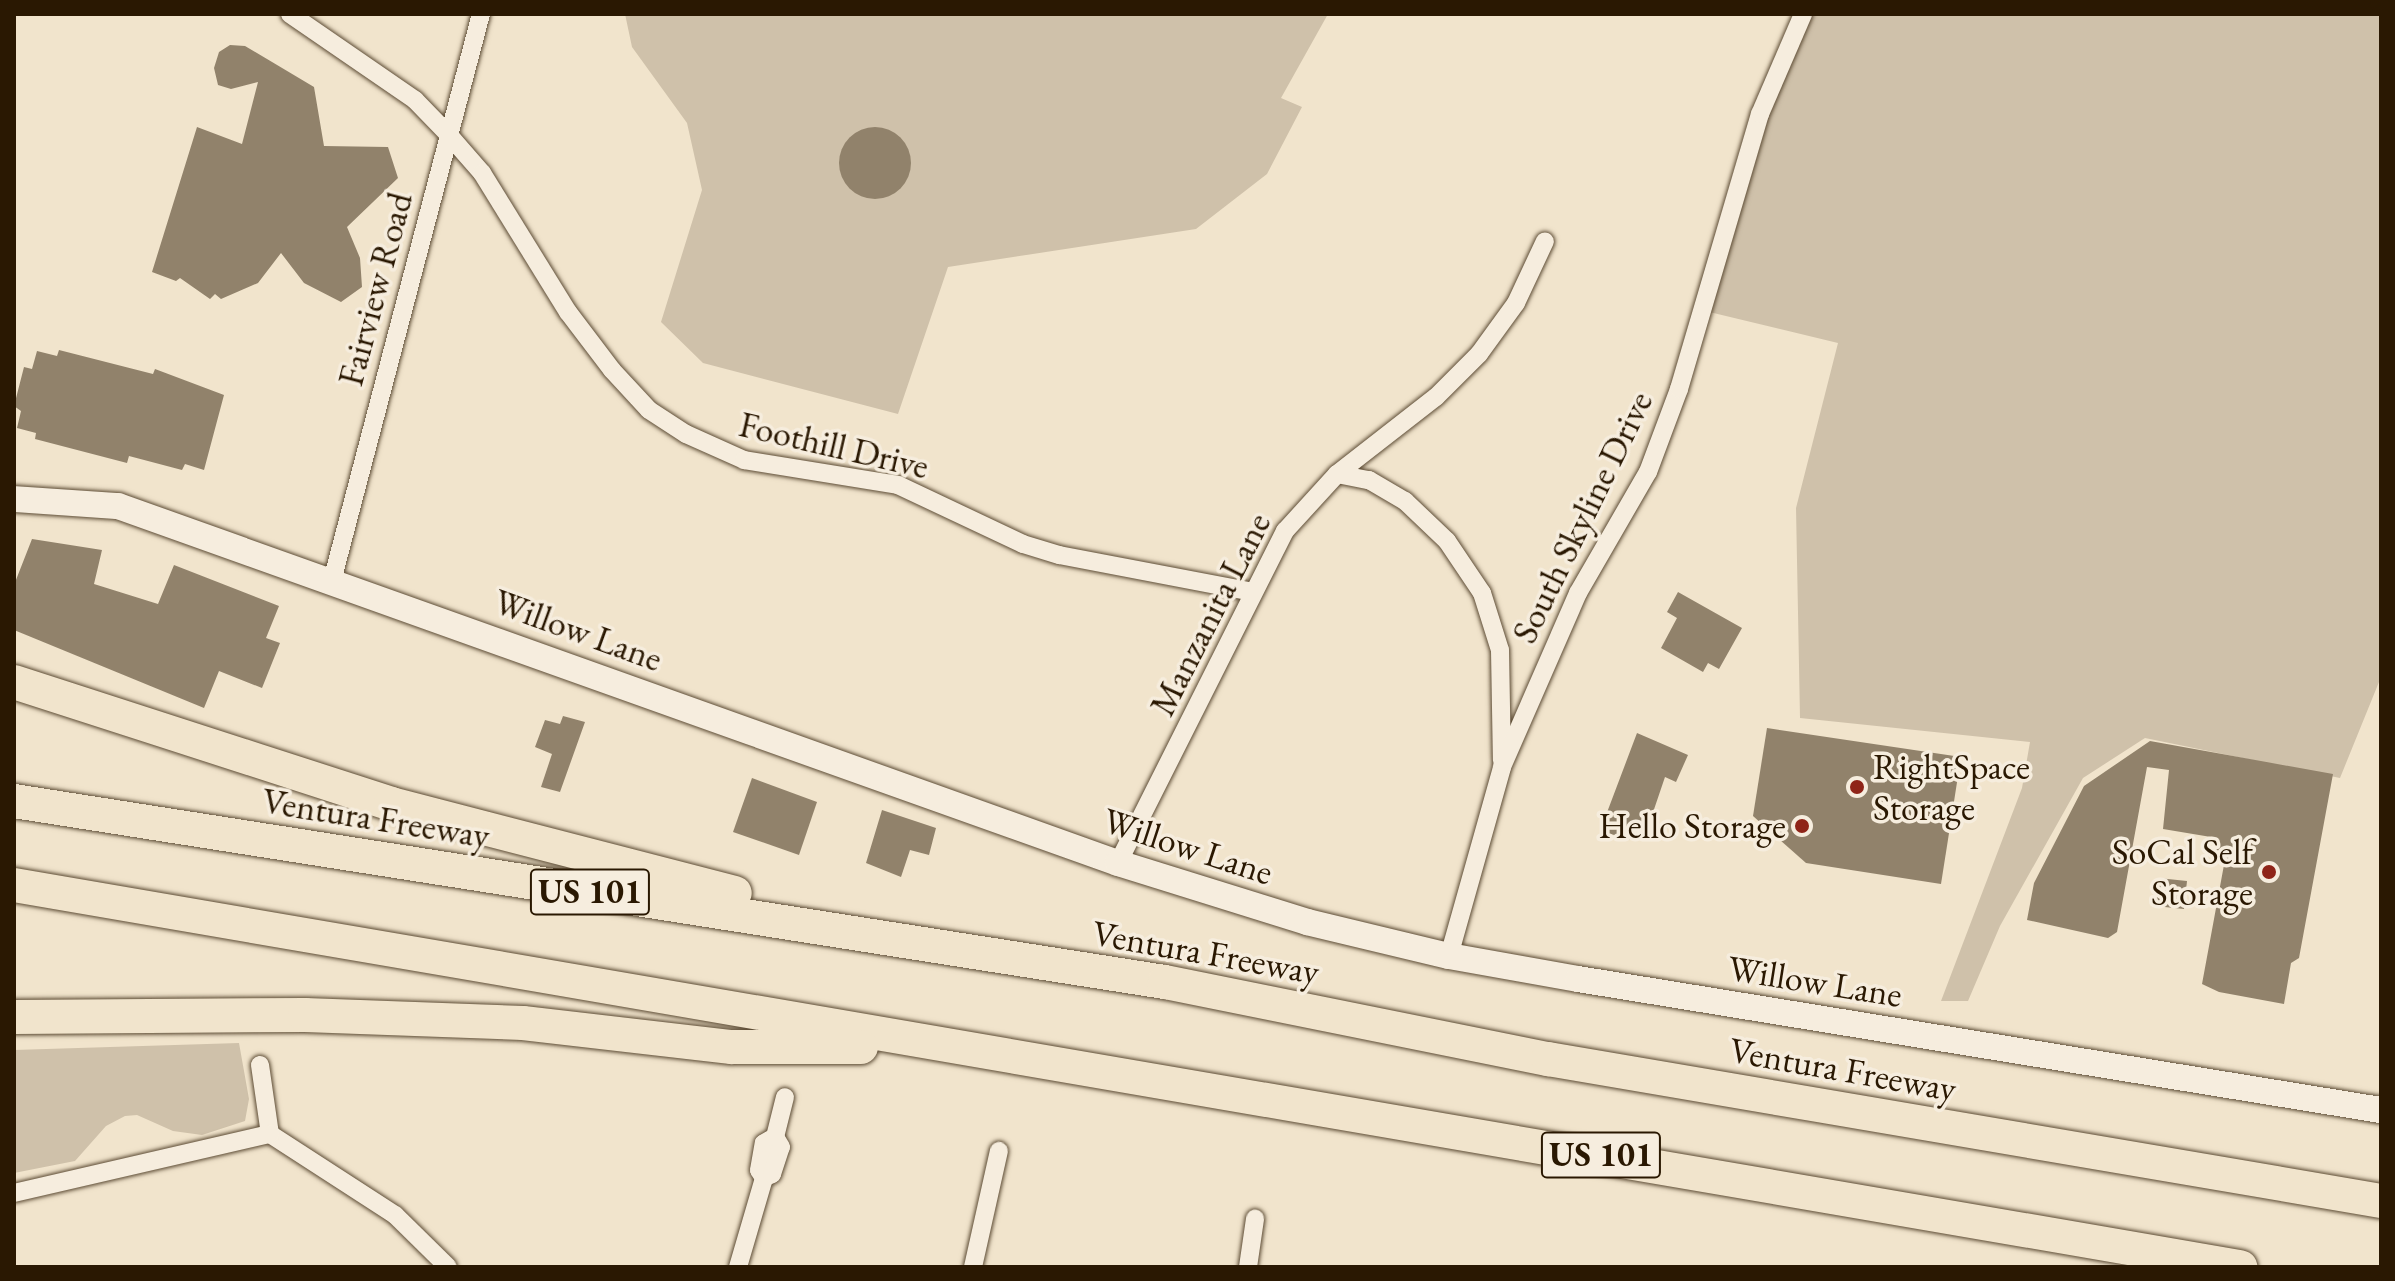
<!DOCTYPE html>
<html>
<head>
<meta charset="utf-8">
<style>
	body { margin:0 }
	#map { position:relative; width:2395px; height:1281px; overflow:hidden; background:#f1e4cc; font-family:"EB Garamond",serif }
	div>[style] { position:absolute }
	.green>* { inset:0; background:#cfc1aa }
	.building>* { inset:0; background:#91826b }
	.round { border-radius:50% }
	.roads { filter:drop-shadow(0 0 2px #5c4b34) drop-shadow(0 0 2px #5c4b34) }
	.street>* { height:18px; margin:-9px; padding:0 9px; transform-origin:9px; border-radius:9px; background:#f6edde }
	.secondary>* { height:26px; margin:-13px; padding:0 13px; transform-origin:13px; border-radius:13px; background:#f6edde }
	.highway>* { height:34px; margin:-17px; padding:0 17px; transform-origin:17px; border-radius:17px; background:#f1e4cc }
	.dots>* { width:22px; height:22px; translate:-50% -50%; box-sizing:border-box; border:4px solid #f6edde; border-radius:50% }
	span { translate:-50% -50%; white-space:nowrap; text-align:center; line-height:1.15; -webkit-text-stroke:7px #f6edde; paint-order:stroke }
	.shield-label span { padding:2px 6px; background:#f6edde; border:2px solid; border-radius:6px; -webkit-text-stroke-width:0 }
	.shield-label { font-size:34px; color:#2a1802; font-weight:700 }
	.street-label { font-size:36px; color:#2a1802 }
	.poi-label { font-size:36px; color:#2a1802 }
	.left { translate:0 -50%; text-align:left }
	.right { translate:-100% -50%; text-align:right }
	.frame { position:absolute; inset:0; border:16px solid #2a1802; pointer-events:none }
</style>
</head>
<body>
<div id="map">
	<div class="green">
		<div style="clip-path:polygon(625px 14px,1328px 14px,1281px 98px,1302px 107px,1267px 174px,1196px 229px,948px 267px,898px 414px,703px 363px,661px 322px,702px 190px,687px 123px,632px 47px)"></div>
		<div style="clip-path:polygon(1803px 14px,2381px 14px,2381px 677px,2340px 778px,2145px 738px,2083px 778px,2000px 926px,1968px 1001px,1941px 1001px,2022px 788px,2030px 742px,1800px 718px,1796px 508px,1838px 343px,1701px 310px)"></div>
		<div style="clip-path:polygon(239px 1043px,249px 1099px,245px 1121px,202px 1135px,173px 1131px,137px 1115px,125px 1116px,106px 1126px,75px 1161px,14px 1173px,14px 1050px)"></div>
	</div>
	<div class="building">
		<div style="clip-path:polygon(230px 45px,245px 46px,314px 87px,324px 146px,388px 147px,398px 178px,347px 227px,360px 258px,362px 287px,341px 302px,304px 283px,281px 253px,258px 283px,221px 299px,215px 294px,210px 299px,180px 278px,176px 281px,152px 272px,197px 127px,242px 144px,258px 82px,231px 89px,218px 85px,214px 68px,219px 52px)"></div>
		<div class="round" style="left:839px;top:127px;width:72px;height:72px"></div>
		<div style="clip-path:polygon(59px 350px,153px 374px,155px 369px,224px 395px,204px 470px,185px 464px,182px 470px,129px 456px,127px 463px,35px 439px,36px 433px,17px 428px,21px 411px,14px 406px,24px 367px,32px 369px,37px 351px,57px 356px)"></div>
		<div style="clip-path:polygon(32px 539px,102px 550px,94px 584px,158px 604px,174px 565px,279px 606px,266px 638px,280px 643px,262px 688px,219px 671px,204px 708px,14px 630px,14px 585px)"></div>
		<div style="clip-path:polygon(1678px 592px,1742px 628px,1719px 669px,1708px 663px,1703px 672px,1661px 648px,1677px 618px,1667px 612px)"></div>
		<div style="clip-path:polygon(563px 716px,585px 722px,560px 792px,541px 787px,552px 754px,535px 747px,545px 720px,560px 724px)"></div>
		<div style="clip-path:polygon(1767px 728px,1961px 757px,1941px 884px,1806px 863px,1753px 816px)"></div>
		<div style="clip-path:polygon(1637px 733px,1688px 755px,1676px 782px,1665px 777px,1646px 833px,1635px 830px,1632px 840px,1600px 831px)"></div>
		<div style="clip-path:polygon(2150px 741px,2333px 774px,2299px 958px,2291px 963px,2284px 1004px,2219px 992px,2202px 984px,2226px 854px,2215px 852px,2217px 838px,2163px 829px,2169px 770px,2147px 767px,2117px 932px,2108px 938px,2027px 920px,2034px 883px,2084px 786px)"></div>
		<div style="clip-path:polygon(752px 778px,817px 802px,799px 855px,733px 832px)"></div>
		<div style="clip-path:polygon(882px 810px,936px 828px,929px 855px,910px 850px,901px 877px,866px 863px)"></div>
		<div style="clip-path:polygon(2158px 878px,2187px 881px,2184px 909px,2155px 906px)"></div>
	</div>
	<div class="roads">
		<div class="street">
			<div style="left:290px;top:14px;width:152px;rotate:34.5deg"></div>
			<div style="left:415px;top:100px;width:47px;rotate:45.9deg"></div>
			<div style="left:448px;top:134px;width:52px;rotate:48.9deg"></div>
			<div style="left:482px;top:173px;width:163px;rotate:58.3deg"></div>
			<div style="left:568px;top:312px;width:73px;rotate:52.8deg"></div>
			<div style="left:612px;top:370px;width:54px;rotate:47.2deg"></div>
			<div style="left:649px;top:410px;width:44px;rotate:33deg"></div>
			<div style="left:686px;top:434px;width:64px;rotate:24.1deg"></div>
			<div style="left:744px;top:460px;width:156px;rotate:9.2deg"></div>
			<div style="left:898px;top:485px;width:138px;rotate:25.3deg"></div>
			<div style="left:1023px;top:544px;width:38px;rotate:17deg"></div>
			<div style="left:1059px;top:555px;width:197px;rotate:10.8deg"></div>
			<div style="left:1337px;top:474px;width:33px;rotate:11deg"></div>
			<div style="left:1369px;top:480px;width:42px;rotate:30.3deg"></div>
			<div style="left:1405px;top:501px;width:58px;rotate:43.6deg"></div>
			<div style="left:1447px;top:541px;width:63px;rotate:56.1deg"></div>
			<div style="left:1482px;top:593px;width:60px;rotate:72.5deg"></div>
			<div style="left:1500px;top:650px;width:110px;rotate:89deg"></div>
			<div style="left:332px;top:581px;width:586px;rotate:-75.28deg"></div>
			<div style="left:1118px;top:863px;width:372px;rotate:-63.3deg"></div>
			<div style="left:1285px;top:531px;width:77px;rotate:-47.6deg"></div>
			<div style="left:1337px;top:474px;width:125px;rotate:-37.9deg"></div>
			<div style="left:1436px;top:397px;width:61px;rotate:-45deg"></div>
			<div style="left:1479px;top:354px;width:63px;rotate:-54deg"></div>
			<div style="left:1516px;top:303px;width:68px;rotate:-64.9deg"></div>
			<div style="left:1449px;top:956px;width:196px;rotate:-74.3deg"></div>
			<div style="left:1502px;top:767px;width:190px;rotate:-66.4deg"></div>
			<div style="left:1578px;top:593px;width:140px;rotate:-60deg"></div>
			<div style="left:1648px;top:472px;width:89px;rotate:-69.5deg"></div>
			<div style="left:1679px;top:389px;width:287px;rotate:-73.6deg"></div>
			<div style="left:1760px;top:114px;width:109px;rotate:-66.7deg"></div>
			<div style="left:260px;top:1065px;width:70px;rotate:81.8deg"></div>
			<div style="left:270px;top:1134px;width:149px;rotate:32.9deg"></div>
			<div style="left:395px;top:1215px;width:74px;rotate:44.5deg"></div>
			<div style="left:764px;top:1178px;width:9px;rotate:-122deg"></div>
			<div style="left:759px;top:1170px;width:27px;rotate:-80deg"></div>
			<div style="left:764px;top:1143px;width:13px;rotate:-29deg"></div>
			<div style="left:14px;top:1193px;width:263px;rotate:-13deg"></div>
			<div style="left:738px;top:1267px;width:93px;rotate:-73.7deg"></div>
			<div style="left:764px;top:1178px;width:9px;rotate:-27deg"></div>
			<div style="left:772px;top:1174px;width:28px;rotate:-72deg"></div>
			<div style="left:781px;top:1147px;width:12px;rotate:-121deg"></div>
			<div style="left:775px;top:1137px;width:41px;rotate:-76deg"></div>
			<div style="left:973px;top:1267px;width:119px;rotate:-77.4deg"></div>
			<div style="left:1248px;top:1267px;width:49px;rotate:-81.7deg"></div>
		</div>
		<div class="secondary">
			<div style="left:14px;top:499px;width:104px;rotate:3.9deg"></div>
			<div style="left:118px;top:506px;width:1062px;rotate:19.65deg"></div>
			<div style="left:1118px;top:863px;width:198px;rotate:17.3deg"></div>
			<div style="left:1307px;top:922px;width:146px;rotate:13.5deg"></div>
			<div style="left:1449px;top:956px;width:131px;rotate:10.1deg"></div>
			<div style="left:1578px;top:979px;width:814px;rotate:9.27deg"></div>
		</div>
		<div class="highway">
			<div style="left:14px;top:682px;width:396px;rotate:17.9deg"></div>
			<div style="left:391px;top:804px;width:355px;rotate:14.5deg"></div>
			<div style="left:14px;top:801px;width:1165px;rotate:8.94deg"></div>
			<div style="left:1165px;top:982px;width:391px;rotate:11.4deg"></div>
			<div style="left:1548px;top:1059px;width:845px;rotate:9.67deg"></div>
			<div style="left:14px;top:885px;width:2259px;rotate:9.74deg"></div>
			<div style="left:14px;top:1017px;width:291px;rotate:-0.4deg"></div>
			<div style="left:305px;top:1015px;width:218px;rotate:2.1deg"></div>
			<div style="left:523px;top:1023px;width:210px;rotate:6.6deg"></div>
			<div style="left:732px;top:1047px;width:129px"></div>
		</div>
	</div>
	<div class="dots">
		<div style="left:1857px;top:787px;background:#8f2418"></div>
		<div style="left:1802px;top:826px;background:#8f2418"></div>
		<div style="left:2269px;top:872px;background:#8f2418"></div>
	</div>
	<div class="shield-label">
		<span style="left:590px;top:892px">US 101</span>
		<span style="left:1601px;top:1155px">US 101</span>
	</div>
	<div class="street-label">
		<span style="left:375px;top:289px;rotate:-75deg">Fairview Road</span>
		<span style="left:834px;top:445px;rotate:13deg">Foothill Drive</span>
		<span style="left:1582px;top:517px;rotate:-64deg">South Skyline Drive</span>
		<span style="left:1210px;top:614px;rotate:-63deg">Manzanita Lane</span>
		<span style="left:578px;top:630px;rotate:20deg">Willow Lane</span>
		<span style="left:376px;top:818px;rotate:9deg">Ventura Freeway</span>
		<span style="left:1188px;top:846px;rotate:18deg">Willow Lane</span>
		<span style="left:1206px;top:952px;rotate:10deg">Ventura Freeway</span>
		<span style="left:1815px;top:981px;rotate:9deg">Willow Lane</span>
		<span style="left:1843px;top:1069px;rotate:10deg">Ventura Freeway</span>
	</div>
	<div class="poi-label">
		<span class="left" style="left:1873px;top:787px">RightSpace<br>Storage</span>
		<span class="right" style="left:1786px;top:826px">Hello Storage</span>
		<span class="right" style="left:2253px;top:872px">SoCal Self<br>Storage</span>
	</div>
	<div class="frame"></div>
</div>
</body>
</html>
